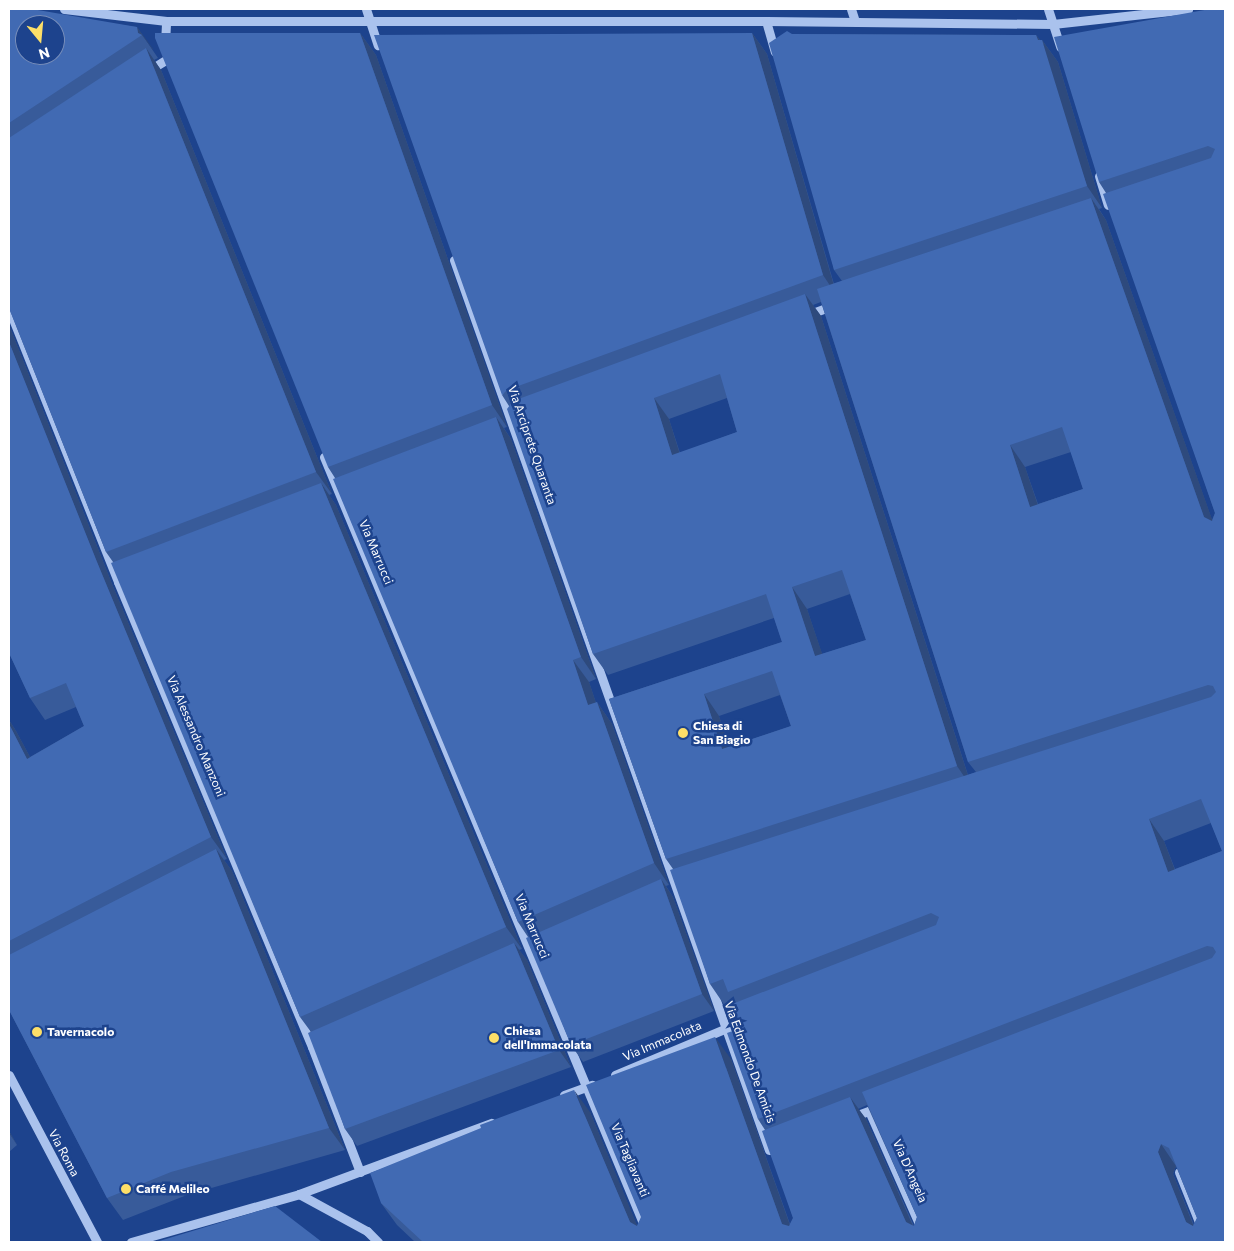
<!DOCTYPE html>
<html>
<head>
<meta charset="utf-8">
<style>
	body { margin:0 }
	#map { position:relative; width:1234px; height:1251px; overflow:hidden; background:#1d438d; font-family:Commissioner,sans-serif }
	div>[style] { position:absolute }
	.minor>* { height:9px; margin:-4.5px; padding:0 4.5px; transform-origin:4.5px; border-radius:4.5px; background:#aac2ed }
	.wall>* { inset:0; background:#385b9a }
	.shaded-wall>* { inset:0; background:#2e4a7d }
	.building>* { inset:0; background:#416ab3 }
	.dots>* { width:14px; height:14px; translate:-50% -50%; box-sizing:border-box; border:2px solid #1d438d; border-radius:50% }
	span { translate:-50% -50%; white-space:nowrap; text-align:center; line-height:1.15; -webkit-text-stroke:5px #1d438d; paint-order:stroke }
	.street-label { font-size:12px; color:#fff }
	.poi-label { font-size:12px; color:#fff; font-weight:700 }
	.left { translate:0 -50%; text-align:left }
	.frame { position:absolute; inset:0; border:10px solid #fff; pointer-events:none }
	.north { position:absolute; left:15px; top:15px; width:50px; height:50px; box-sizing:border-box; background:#1d438d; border:1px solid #778ebb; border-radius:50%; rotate:163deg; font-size:14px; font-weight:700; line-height:20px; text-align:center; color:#fff }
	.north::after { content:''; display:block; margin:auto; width:18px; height:22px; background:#fddf68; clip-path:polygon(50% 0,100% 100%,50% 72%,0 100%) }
</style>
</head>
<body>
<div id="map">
	<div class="minor">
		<div style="left:64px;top:9px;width:103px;rotate:6.7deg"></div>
		<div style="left:166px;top:21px;width:600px"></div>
		<div style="left:766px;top:21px;width:287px;rotate:0.6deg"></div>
		<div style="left:1053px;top:24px;width:136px;rotate:-6.3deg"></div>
		<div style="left:366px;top:9px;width:38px;rotate:72deg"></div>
		<div style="left:851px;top:9px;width:13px;rotate:72deg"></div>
		<div style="left:1048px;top:9px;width:40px;rotate:72deg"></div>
		<div style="left:766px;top:21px;width:32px;rotate:74deg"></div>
		<div style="left:165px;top:43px;width:22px;rotate:-87deg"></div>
		<div style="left:148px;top:71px;width:19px;rotate:-32deg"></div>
		<div style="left:1099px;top:176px;width:30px;rotate:73deg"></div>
		<div style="left:454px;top:260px;width:944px;rotate:70.51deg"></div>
		<div style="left:9px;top:309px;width:294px;rotate:68.2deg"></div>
		<div style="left:118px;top:582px;width:504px;rotate:67.35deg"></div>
		<div style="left:312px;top:1047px;width:134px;rotate:69deg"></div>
		<div style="left:807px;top:315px;width:29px;rotate:-20deg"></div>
		<div style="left:324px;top:457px;width:850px;rotate:67.39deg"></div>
		<div style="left:9px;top:1075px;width:189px;rotate:62.2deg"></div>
		<div style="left:615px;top:1075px;width:144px;rotate:-22.8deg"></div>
		<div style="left:564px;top:1095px;width:30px;rotate:-20deg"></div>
		<div style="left:869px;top:1111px;width:143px;rotate:66.1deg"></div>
		<div style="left:852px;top:1117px;width:29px;rotate:-20deg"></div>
		<div style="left:1179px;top:1172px;width:75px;rotate:68.2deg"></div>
		<div style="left:299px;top:1194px;width:77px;rotate:28.6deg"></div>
		<div style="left:367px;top:1231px;width:16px;rotate:45deg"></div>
		<div style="left:131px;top:1242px;width:175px;rotate:-15.9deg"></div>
		<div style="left:299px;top:1194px;width:205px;rotate:-20.3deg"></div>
	</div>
	<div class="wall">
		<div style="clip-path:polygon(9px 9px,137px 27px,158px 58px,154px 60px,161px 70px,332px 494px,329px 495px,336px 505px,522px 949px,519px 950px,527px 960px,571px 1067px,357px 1146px,345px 1129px,311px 1032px,300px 1017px,113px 562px,106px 552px,9px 308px)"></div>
		<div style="clip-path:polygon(evenodd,1225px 9px,1225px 1242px,415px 1242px,397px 1225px,381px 1203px,590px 1112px,637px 1226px,731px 1059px,790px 1224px,793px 1218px,765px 1130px,758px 1119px,741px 1028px,732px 1004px,725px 1006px,710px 984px,673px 869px,666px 859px,609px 699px,782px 642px,774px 618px,608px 675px,593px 654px,509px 406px,502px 395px,752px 33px,767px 54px,834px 284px,842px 281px,834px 270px,792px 34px,1036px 35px,1040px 40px,1042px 40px,1058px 62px,1102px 208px,1099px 209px,1106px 220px,1212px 520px,1215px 513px,1106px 193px,1099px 182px,1225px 9px,821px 302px,968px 762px,976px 772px,968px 775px,821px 316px,813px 305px,821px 302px,1225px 9px,727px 398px,737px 432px,680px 453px,669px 419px,727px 398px,1225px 9px,1071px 452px,1083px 489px,1038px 504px,1025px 467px,1071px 452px,1225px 9px,850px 594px,866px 640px,822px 654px,807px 609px,850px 594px,1225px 9px,780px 695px,791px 726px,729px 747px,719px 716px,780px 695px,1225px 9px,1211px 823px,1222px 851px,1175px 869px,1164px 841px,1211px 823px,1225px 9px,867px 1105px,917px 1217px,914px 1226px,866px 1119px,858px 1109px,867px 1105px,1225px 9px,1176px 1166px,1197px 1218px,1194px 1225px,1173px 1174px,1176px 1166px)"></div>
		<div style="clip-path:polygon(360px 33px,376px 55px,507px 427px,504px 428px,511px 439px,596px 679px,589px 682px,596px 703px,597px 702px,612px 724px,669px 885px,666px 886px,673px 897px,714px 1011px,583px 1062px,571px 1045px,528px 937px,518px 922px,335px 478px,328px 467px)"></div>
		<div style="clip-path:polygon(9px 325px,112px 584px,227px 859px,224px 860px,232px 871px,345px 1150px,187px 1195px,123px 1220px,107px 1198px,9px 1010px,9px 720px,16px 731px,30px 757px,84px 726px,76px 707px,45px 720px,30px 698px,9px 653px)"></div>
		<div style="clip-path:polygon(9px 1131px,17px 1145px,9px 1152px)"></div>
	</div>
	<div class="shaded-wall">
		<div style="clip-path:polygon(137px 27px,153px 49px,153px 50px,142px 35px,138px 33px)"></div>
		<div style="clip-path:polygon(360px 33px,376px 55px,507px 427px,492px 405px)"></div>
		<div style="clip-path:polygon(752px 33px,767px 54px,837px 296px,823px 275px)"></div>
		<div style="clip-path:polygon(1036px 35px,1044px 45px,1042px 40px,1058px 62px,1102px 208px,1087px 186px)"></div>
		<div style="clip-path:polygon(146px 48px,161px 70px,332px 494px,316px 472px)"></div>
		<div style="clip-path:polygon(1091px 198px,1106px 220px,1219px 539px,1204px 517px)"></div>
		<div style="clip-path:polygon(805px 294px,821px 316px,972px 788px,957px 766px)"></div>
		<div style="clip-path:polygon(9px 325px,112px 584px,227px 859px,211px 837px,97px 562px,9px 342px)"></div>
		<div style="clip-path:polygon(654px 398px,669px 419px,687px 477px,672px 455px)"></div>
		<div style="clip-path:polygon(496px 417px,511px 439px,596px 679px,581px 657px)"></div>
		<div style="clip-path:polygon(1010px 445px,1025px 467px,1046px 529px,1030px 507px)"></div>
		<div style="clip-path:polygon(321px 483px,336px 505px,522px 949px,506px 927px)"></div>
		<div style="clip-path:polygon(792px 587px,807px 609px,830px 677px,815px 656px)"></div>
		<div style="clip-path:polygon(573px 660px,589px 682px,604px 727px,588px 705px)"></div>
		<div style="clip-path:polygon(704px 694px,719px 716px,737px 771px,722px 749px)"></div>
		<div style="clip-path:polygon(597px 702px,612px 724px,669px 885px,654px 863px)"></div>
		<div style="clip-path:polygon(9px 720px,16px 731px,43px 781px,27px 759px,9px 724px)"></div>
		<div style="clip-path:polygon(1149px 819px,1164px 841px,1184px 894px,1168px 872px)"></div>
		<div style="clip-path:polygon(216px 849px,232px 871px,345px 1150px,329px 1128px)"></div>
		<div style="clip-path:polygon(661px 879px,673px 897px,714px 1011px,702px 994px)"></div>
		<div style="clip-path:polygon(514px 943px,527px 960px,571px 1067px,559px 1050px)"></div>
		<div style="clip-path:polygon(715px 1037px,731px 1059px,796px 1242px,782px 1224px)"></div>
		<div style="clip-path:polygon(574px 1090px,590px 1112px,644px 1242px,630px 1222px)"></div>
		<div style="clip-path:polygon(850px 1097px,866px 1119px,920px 1242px,906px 1222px)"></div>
		<div style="clip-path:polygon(9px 1131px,17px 1145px,9px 1133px)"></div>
		<div style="clip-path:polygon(1161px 1144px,1176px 1166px,1173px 1174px,1200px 1242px,1186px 1222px,1158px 1152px)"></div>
	</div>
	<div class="building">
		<div style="clip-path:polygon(evenodd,9px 9px,32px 9px,137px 27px,138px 33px,142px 35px,9px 123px,9px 9px,25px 25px,55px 25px,55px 55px,25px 55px,25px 25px)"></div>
		<div style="clip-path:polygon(evenodd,1210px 9px,1225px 9px,1225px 1242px,423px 1242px,381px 1203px,370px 1173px,481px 1128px,480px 1125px,574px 1090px,630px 1222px,637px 1226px,641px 1217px,586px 1085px,715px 1037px,782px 1224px,789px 1226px,793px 1218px,762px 1131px,850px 1097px,906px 1222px,914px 1226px,917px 1217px,862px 1092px,1212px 958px,1216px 952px,1213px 947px,1207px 946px,758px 1119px,727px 1033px,741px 1028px,732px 1004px,936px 925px,939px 917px,931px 913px,728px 992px,723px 979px,710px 984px,670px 870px,1211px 697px,1216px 692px,1213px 686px,1208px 685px,968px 762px,817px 289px,1091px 198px,1204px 517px,1212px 521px,1215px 513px,1103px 194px,1211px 158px,1215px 149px,1208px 146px,1099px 182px,1054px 37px,1210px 9px,1062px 427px,1083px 489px,1030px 507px,1010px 445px,1062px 427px,1210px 9px,1201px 799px,1222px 851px,1168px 872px,1149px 819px,1201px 799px,1210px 9px,1161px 1144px,1169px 1148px,1197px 1218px,1193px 1226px,1186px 1222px,1158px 1152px,1161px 1144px)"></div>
		<div style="clip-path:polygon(787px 31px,792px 34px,1036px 35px,1038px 40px,1042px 40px,1087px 186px,834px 270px,769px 43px)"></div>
		<div style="clip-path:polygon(155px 33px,360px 33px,492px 405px,328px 467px,155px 38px)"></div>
		<div style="clip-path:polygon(752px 33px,823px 275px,507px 390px,502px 395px,374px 35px)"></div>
		<div style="clip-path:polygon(146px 48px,316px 472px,106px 552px,9px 308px,9px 138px)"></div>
		<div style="clip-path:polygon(evenodd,805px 294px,957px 766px,666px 859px,609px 699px,782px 642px,766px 594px,593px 654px,507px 409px,513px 401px,805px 294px,720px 374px,737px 432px,672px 455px,654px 398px,720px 374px,805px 294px,842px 570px,866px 640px,815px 656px,792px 587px,842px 570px,805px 294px,772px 671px,791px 726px,722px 749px,704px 694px,772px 671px)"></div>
		<div style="clip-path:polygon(9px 342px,97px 562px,211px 837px,9px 941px,9px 724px,27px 759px,84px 726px,66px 683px,30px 698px,9px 653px)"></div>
		<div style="clip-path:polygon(496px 417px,581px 657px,573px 660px,588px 705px,597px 702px,654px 863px,518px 922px,333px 479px)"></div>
		<div style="clip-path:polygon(321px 483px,506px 927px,300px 1017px,111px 563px)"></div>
		<div style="clip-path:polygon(216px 849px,329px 1128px,171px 1172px,107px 1198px,9px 1010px,9px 955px)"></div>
		<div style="clip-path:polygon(661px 879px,702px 994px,571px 1045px,526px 938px)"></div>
		<div style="clip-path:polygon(514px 943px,559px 1050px,345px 1129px,308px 1033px)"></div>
		<div style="clip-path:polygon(275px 1206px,322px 1242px,156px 1242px)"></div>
	</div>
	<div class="dots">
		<div style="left:683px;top:733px;background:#fddf68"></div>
		<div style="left:37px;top:1032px;background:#fddf68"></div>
		<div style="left:494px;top:1038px;background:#fddf68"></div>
		<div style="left:126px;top:1189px;background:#fddf68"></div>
	</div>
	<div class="street-label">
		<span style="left:532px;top:445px;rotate:71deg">Via Arciprete Quaranta</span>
		<span style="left:376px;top:552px;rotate:67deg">Via Marrucci</span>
		<span style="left:196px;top:736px;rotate:67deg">Via Alessandro Manzoni</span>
		<span style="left:532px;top:926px;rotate:67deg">Via Marrucci</span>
		<span style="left:662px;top:1041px;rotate:-23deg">Via Immacolata</span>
		<span style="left:750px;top:1062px;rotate:70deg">Via Edmondo De Amicis</span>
		<span style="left:64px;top:1153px;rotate:62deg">Via Roma</span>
		<span style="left:630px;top:1160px;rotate:67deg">Via Tagliavanti</span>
		<span style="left:910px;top:1171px;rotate:66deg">Via D'Angela</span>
	</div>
	<div class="poi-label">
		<span class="left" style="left:693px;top:733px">Chiesa di<br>San Biagio</span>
		<span class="left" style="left:504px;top:1038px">Chiesa<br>dell'Immacolata</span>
		<span class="left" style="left:47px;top:1032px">Tavernacolo</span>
		<span class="left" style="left:136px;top:1189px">Caffé Melileo</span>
	</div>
	<div class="frame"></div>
	<div class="north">N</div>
</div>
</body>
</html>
